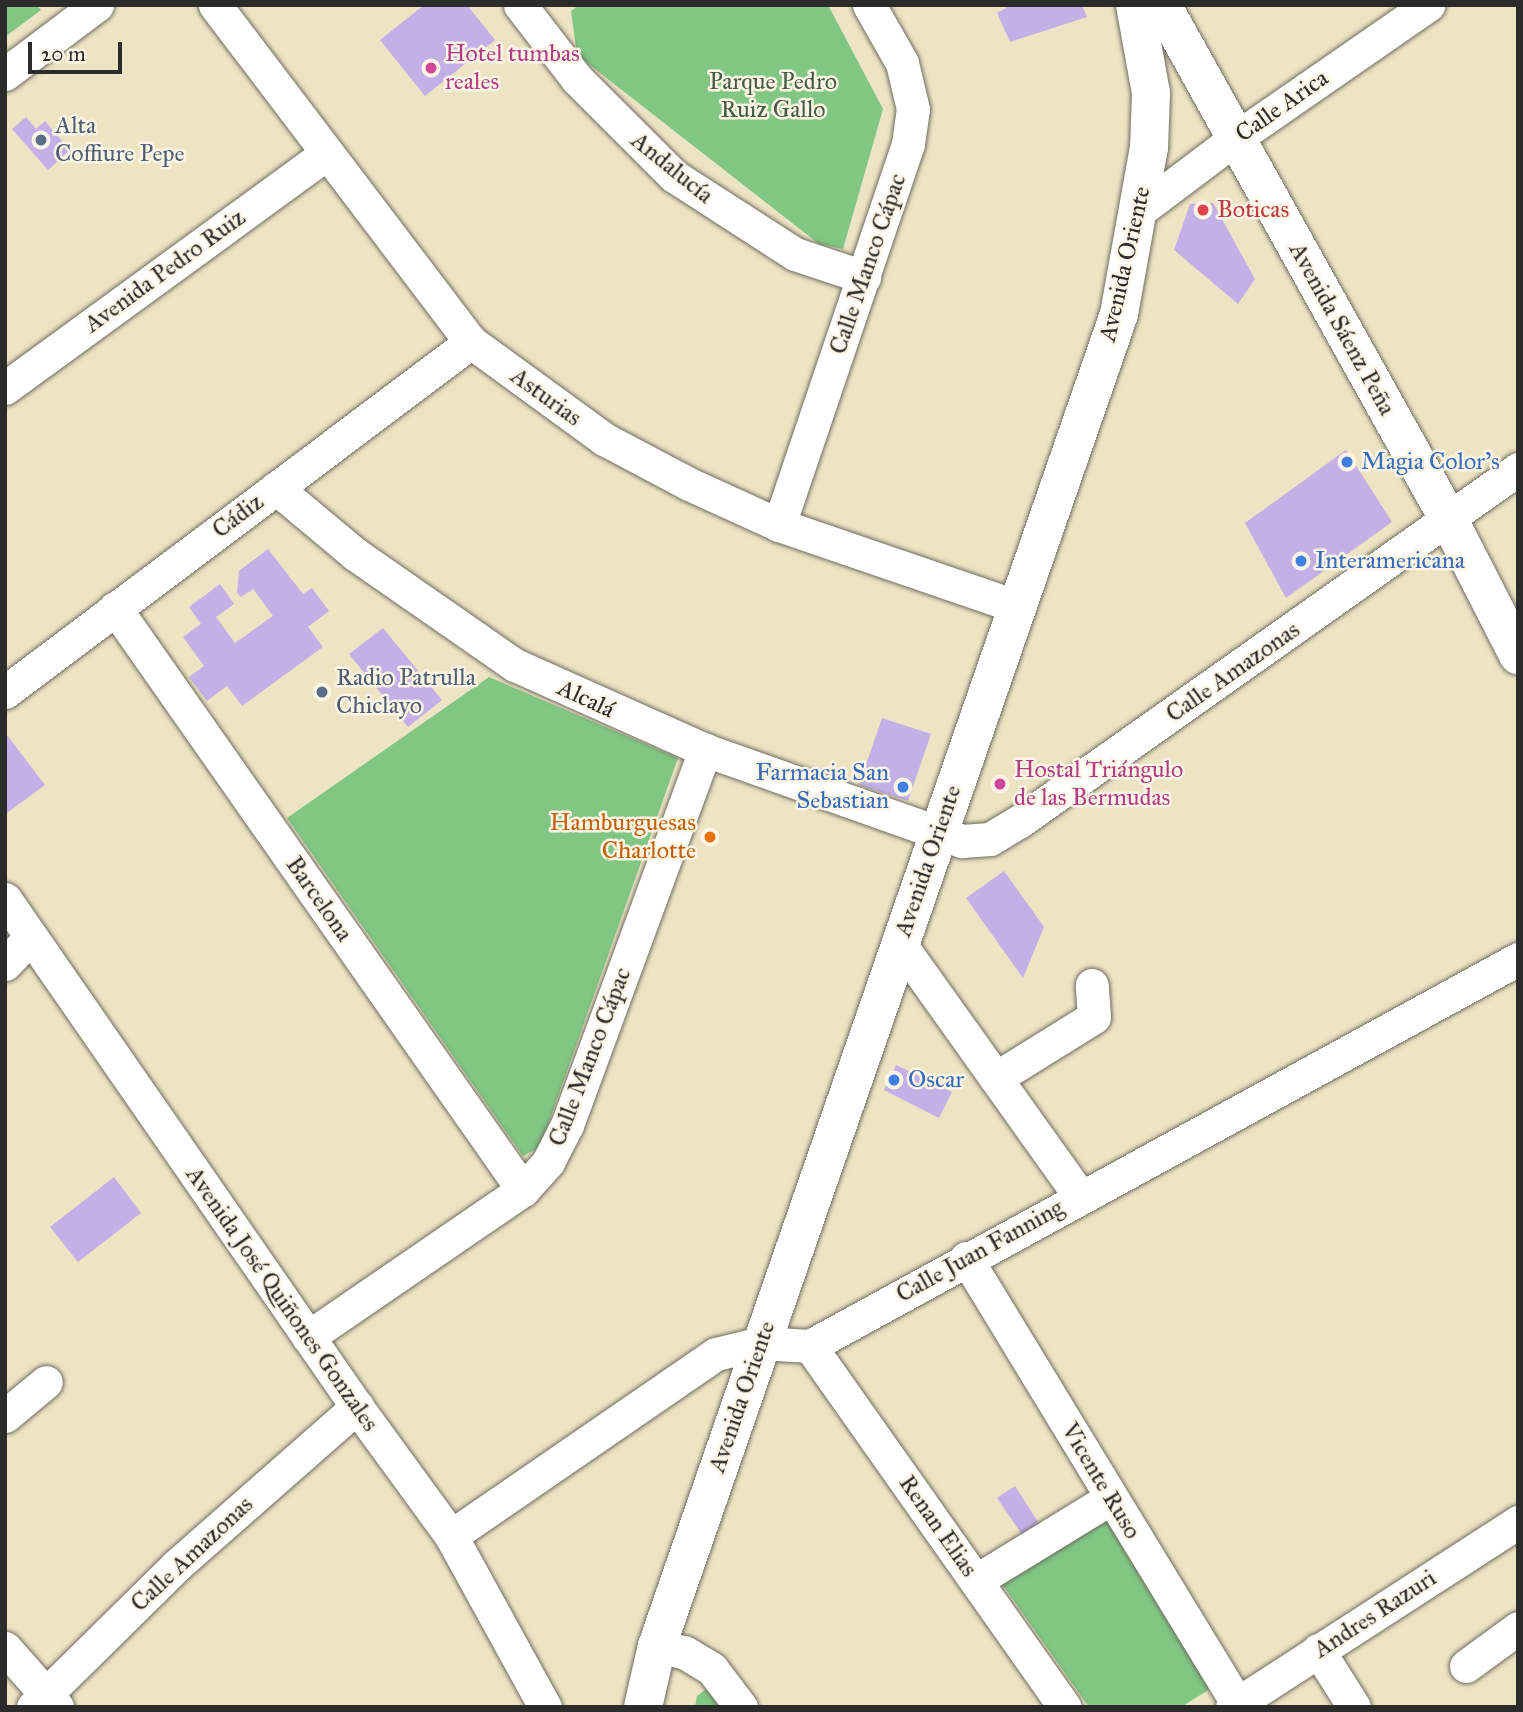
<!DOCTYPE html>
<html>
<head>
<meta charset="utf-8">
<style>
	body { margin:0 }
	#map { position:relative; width:1523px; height:1712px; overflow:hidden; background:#ede4c4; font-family:"IM FELL Great Primer",serif }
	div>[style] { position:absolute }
	.green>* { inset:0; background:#81c783 }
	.building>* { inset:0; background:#c2b0e7 }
	.roads { filter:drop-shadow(0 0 2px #6f6c61) drop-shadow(0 0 2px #6f6c61) }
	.minor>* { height:33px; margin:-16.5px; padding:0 16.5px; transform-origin:16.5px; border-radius:16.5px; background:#fff }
	.major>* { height:38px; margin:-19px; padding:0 19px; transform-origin:19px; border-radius:19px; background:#fff }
	.dots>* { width:19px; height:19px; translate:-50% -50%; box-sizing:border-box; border:4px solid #fcf5e5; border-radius:50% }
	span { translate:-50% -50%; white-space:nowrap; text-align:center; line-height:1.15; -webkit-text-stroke:5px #fcf5e5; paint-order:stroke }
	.hotel-label { font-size:24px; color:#b23c85 }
	.left { translate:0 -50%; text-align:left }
	.park-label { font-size:24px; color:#455a45 }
	.street-label { font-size:24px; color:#2b2b2b }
	.service-label { font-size:24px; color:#4e5e75 }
	.health-label { font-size:24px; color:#be3a42 }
	.shop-label { font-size:24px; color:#366cbe }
	.right { translate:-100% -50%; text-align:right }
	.food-label { font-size:24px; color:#c56008 }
	.frame { position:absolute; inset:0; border:7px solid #2b2b2b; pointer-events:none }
	.scale { position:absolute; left:28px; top:42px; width:94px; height:32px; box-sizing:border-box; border:4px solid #2b2b2b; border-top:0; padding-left:9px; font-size:21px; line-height:24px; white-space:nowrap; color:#2b2b2b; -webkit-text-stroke:5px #fcf5e5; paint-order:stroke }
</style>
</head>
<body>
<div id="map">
	<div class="green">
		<div style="clip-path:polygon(5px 5px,37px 5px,41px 10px,5px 37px)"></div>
		<div style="clip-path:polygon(579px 5px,828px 5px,883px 109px,843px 249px,819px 244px,577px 55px,571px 11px)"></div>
		<div style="clip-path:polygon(489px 677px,678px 758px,540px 1147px,523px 1156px,287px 818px)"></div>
		<div style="clip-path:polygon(1107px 1521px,1210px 1689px,1181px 1707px,1089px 1707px,1002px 1584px)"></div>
		<div style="clip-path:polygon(709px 1687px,734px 1707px,695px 1707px,697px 1696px)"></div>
	</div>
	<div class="building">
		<div style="clip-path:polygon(424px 5px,467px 5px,495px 40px,425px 96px,380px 40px)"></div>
		<div style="clip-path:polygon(1011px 5px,1082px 5px,1087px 17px,1010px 42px,997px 13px)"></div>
		<div style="clip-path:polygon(26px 117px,36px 129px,45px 121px,70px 150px,48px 170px,12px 129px)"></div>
		<div style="clip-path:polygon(1213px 203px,1255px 279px,1238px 304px,1174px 250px,1190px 204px)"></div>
		<div style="clip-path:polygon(1346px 450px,1392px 522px,1286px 598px,1245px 523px)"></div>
		<div style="clip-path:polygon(268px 549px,303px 594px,312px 588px,329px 611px,308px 627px,323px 647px,242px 706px,227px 686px,207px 701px,189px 677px,204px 666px,183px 637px,201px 624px,189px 607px,220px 584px,234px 604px,216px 617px,235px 643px,273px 616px,253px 589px,241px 597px,237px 593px,239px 571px)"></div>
		<div style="clip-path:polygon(383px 628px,442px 700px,408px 727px,349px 654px)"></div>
		<div style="clip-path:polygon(882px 718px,931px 734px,908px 801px,859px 785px)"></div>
		<div style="clip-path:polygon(7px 735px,45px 785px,7px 813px,5px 737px)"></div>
		<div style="clip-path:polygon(1004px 871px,1044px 927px,1023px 978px,966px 898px)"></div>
		<div style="clip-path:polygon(896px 1065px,952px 1092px,939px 1118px,884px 1090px)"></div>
		<div style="clip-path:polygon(114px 1177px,141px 1213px,78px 1262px,50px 1227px)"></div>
		<div style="clip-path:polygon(1015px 1486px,1040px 1525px,1023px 1536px,997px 1498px)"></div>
	</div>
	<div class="roads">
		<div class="minor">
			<div style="left:215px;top:5px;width:423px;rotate:52.8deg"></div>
			<div style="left:471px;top:342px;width:165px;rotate:36.1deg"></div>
			<div style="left:604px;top:439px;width:96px;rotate:27.9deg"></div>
			<div style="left:689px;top:484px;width:99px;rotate:24.5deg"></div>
			<div style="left:779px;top:525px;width:250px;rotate:18.9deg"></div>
			<div style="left:520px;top:5px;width:93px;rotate:52.4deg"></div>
			<div style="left:577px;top:79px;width:137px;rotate:45deg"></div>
			<div style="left:674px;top:176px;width:144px;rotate:32.8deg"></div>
			<div style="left:795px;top:254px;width:73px;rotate:18.4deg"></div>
			<div style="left:5px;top:74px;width:115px;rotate:-36.9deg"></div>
			<div style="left:1139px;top:211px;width:121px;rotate:-37deg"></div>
			<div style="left:1236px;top:138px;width:234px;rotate:-34.7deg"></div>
			<div style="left:5px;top:388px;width:396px;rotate:-36.1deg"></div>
			<div style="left:276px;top:488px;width:103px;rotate:39.9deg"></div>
			<div style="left:355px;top:554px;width:195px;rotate:34.8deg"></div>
			<div style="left:515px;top:665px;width:208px;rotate:24.1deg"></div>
			<div style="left:705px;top:750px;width:273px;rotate:19.5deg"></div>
			<div style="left:962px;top:841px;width:28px;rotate:-4deg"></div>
			<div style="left:990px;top:839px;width:35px;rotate:-31deg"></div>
			<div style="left:1020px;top:821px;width:610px;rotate:-35.25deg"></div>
			<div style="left:779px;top:525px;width:402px;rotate:-71.3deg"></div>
			<div style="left:908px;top:144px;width:35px;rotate:-82deg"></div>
			<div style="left:913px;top:109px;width:47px;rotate:-103.4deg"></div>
			<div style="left:902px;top:63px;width:67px;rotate:-119.6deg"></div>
			<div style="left:115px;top:608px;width:711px;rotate:54.97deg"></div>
			<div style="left:5px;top:692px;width:583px;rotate:-36.91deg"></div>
			<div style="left:5px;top:899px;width:618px;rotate:55.28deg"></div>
			<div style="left:357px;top:1407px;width:160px;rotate:53.9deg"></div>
			<div style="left:451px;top:1536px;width:195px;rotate:61.2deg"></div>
			<div style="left:900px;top:944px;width:310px;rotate:54.5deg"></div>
			<div style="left:5px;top:964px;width:37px;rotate:-46deg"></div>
			<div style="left:996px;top:1078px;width:115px;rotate:-31.9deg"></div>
			<div style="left:1094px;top:1017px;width:32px;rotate:-94deg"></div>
			<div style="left:966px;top:1258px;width:521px;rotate:58.66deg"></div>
			<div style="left:308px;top:1337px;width:260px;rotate:-34.4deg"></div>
			<div style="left:523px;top:1190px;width:38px;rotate:-48deg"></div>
			<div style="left:548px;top:1162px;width:42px;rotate:-62.8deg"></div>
			<div style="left:567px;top:1125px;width:400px;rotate:-69.8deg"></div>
			<div style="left:810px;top:1346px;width:442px;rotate:54.8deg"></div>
			<div style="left:5px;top:1416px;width:53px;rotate:-39.7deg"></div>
			<div style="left:451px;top:1536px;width:321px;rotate:-34.5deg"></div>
			<div style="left:716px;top:1354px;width:46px;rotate:-13.7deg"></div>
			<div style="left:761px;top:1343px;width:49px;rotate:3.5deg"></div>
			<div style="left:810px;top:1346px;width:807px;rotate:-28.66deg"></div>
			<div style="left:977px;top:1580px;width:157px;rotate:-31.5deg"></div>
			<div style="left:657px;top:1646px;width:28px;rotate:13deg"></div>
			<div style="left:684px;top:1652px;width:33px;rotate:31deg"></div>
			<div style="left:712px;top:1669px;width:48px;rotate:52.7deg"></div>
			<div style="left:5px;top:1648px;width:79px;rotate:48.6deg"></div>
			<div style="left:1318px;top:1650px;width:67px;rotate:57.7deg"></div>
			<div style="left:1466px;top:1666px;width:64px;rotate:-36.2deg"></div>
			<div style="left:33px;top:1707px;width:202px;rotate:-44.6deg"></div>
			<div style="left:177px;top:1565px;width:240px;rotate:-41.3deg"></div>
			<div style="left:1232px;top:1707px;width:341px;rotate:-32.9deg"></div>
		</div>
		<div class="major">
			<div style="left:1162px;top:5px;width:590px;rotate:60.87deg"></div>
			<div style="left:1449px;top:520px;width:152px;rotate:62.9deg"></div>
			<div style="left:643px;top:1707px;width:63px;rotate:-77.1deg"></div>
			<div style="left:657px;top:1646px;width:1410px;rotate:-70.87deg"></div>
			<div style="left:1119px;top:314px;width:169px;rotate:-79.8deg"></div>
			<div style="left:1149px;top:148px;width:55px;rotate:-87.9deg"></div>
			<div style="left:1151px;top:93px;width:89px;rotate:-100.3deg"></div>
		</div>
	</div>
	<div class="dots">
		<div style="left:431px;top:68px;background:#d1479c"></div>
		<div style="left:41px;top:140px;background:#5c6f8a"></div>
		<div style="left:1203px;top:210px;background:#e0444e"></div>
		<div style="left:1347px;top:462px;background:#3f7fe0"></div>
		<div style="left:1301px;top:561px;background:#3f7fe0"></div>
		<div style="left:322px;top:692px;background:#5c6f8a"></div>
		<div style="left:1000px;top:784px;background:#d1479c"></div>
		<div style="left:903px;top:787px;background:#3f7fe0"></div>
		<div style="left:710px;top:837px;background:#e8710a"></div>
		<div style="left:894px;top:1080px;background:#3f7fe0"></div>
	</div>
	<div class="hotel-label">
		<span class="left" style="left:445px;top:68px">Hotel tumbas<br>reales</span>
		<span class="left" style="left:1014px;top:784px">Hostal Triángulo<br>de las Bermudas</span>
	</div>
	<div class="park-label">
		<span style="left:773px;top:96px">Parque Pedro<br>Ruiz Gallo</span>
	</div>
	<div class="street-label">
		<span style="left:1282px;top:106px;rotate:-35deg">Calle Arica</span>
		<span style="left:672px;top:168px;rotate:39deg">Andalucía</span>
		<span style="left:868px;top:264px;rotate:-71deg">Calle Manco Cápac</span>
		<span style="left:1125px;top:264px;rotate:-77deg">Avenida Oriente</span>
		<span style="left:165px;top:271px;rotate:-36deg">Avenida Pedro Ruiz</span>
		<span style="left:1342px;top:329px;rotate:61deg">Avenida Sáenz Peña</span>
		<span style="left:546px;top:397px;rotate:36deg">Asturias</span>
		<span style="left:238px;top:516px;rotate:-37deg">Cádiz</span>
		<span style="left:1233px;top:672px;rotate:-35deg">Calle Amazonas</span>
		<span style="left:586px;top:699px;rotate:25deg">Alcalá</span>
		<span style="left:928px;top:861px;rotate:-71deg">Avenida Oriente</span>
		<span style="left:319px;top:899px;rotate:55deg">Barcelona</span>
		<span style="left:590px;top:1057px;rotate:-69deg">Calle Manco Cápac</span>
		<span style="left:980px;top:1251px;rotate:-29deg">Calle Juan Fanning</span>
		<span style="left:282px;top:1299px;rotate:55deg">Avenida José Quiñones Gonzales</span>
		<span style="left:742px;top:1397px;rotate:-71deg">Avenida Oriente</span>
		<span style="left:1101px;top:1481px;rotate:59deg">Vicente Ruso</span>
		<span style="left:938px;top:1526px;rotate:55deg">Renan Elias</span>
		<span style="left:192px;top:1554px;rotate:-43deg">Calle Amazonas</span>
		<span style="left:1375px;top:1614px;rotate:-33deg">Andres Razuri</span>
	</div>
	<div class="service-label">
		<span class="left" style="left:55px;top:140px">Alta<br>Coffiure Pepe</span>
		<span class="left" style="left:336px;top:692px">Radio Patrulla<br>Chiclayo</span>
	</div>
	<div class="health-label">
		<span class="left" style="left:1217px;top:210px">Boticas</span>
	</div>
	<div class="shop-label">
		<span class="left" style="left:1361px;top:462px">Magia Color's</span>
		<span class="left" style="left:1315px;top:561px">Interamericana</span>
		<span class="right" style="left:889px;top:787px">Farmacia San<br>Sebastian</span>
		<span class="left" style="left:908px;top:1080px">Oscar</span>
	</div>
	<div class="food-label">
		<span class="right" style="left:696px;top:837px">Hamburguesas<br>Charlotte</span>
	</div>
	<div class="frame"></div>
	<div class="scale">20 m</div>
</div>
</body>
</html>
